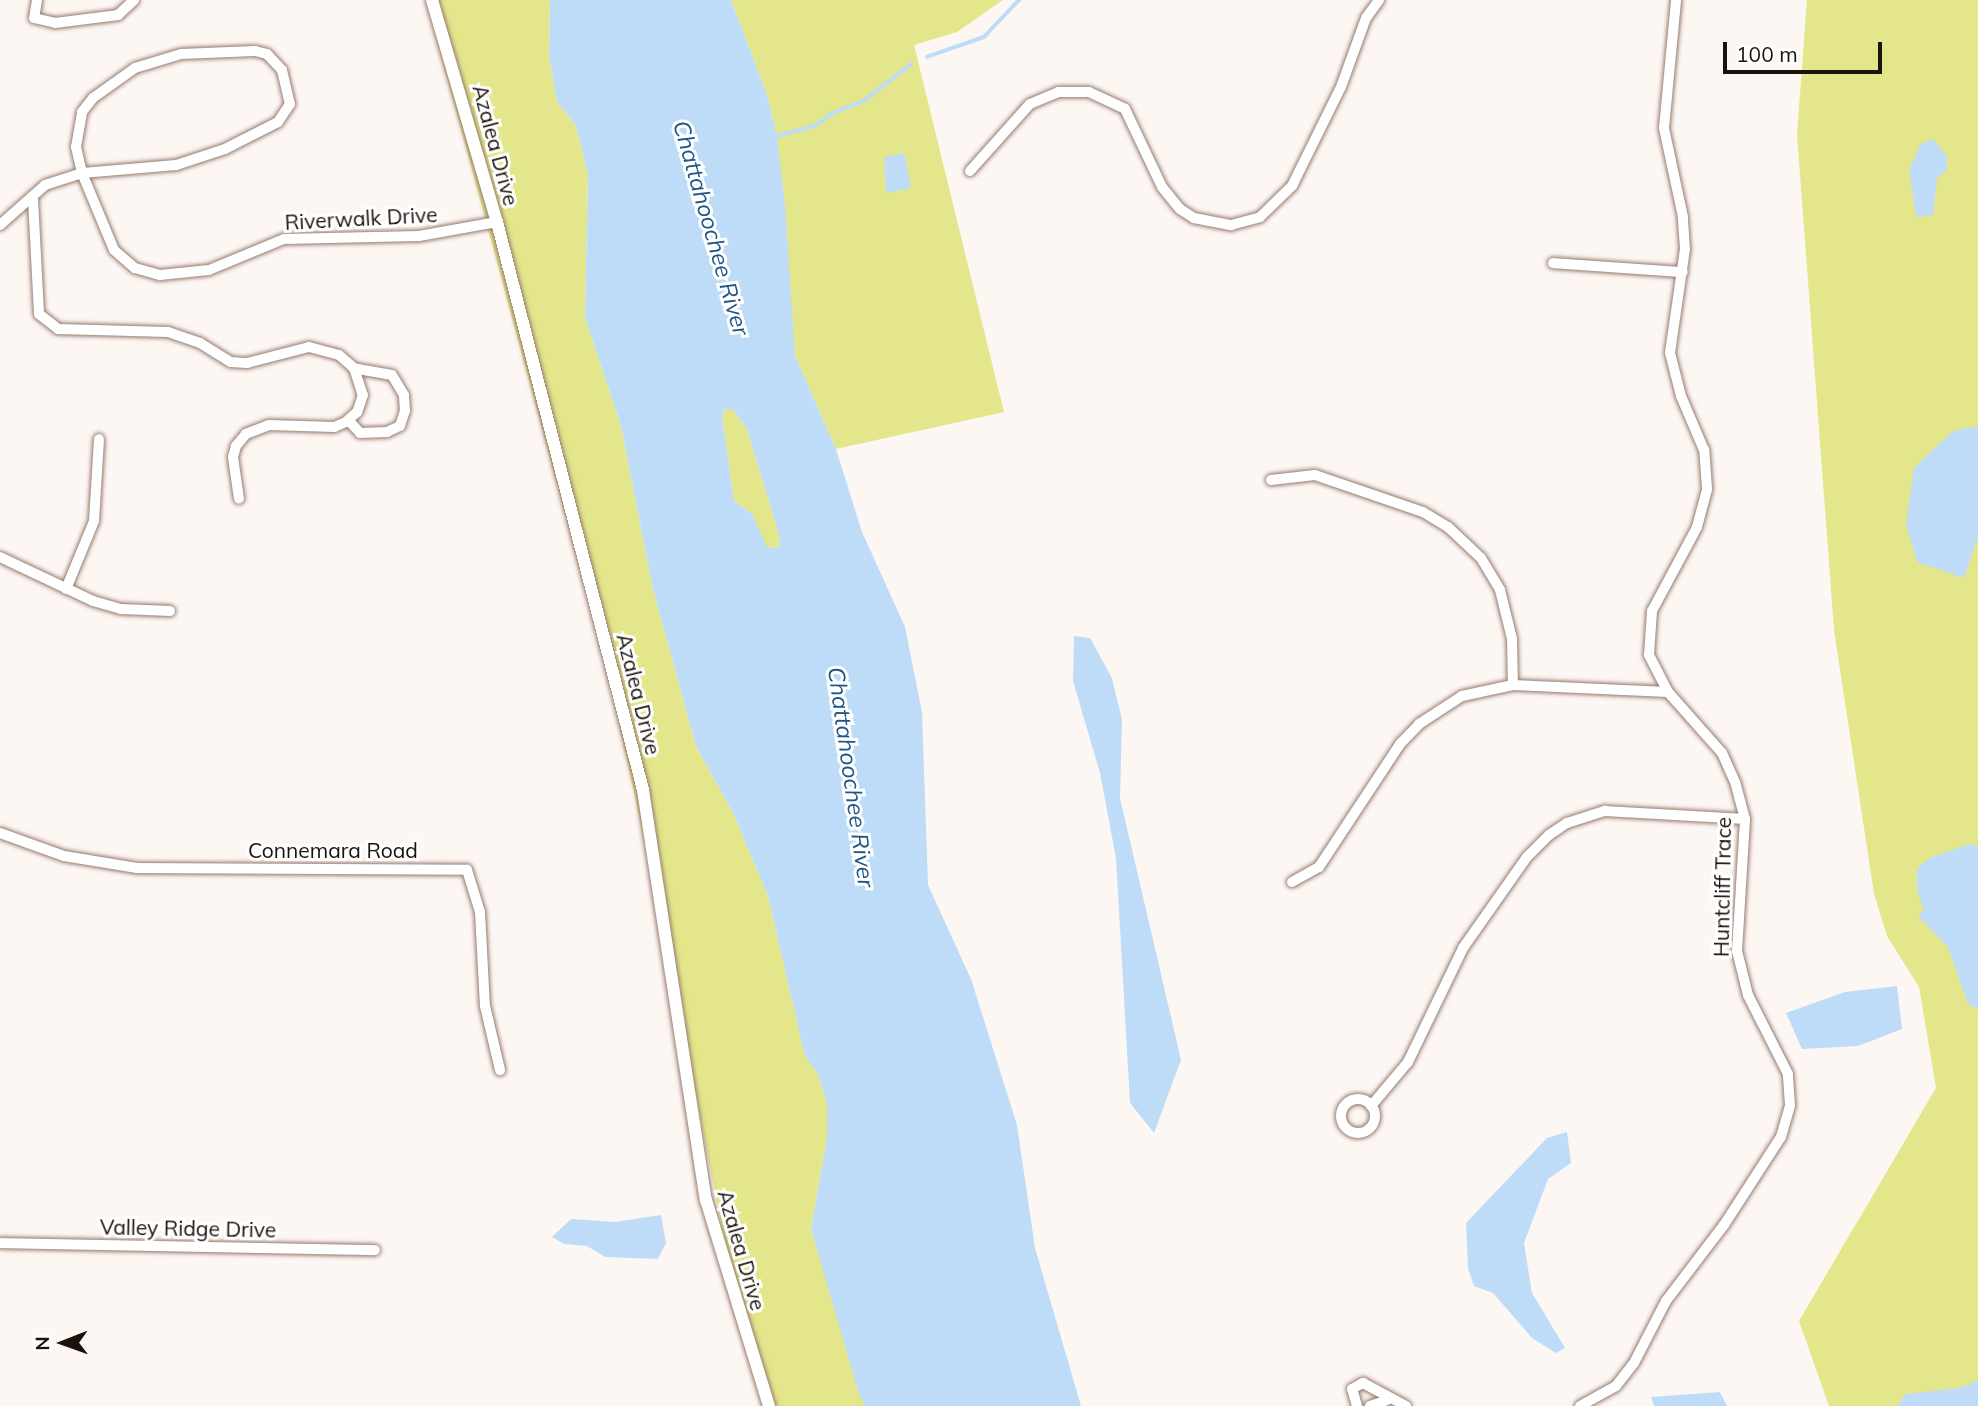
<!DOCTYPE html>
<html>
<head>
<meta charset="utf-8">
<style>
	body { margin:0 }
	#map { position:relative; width:1978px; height:1406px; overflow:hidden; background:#fdf7f4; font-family:Mulish,sans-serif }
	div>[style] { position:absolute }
	.green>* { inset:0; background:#e3e68b }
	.water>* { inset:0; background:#bedcf8 }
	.stream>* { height:3.5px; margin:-1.75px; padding:0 1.75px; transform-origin:1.75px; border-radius:1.75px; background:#bedcf8 }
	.roads { filter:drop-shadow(0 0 2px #967b6c) drop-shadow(0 0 2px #967b6c) }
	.minor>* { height:10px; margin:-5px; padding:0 5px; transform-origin:5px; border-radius:5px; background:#fff }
	.minor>.ring { margin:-5px; padding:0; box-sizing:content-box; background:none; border:10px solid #fff; border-radius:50% }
	.tertiary>* { height:12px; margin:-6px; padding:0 6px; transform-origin:6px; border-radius:6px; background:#fff }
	span { translate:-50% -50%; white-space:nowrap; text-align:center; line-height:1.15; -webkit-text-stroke:6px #fff; paint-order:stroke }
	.street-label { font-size:21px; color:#1c120c }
	.water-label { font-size:23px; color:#1f5683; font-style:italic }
	.north { position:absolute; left:28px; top:1308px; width:70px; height:70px; -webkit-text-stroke:5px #fff; paint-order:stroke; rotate:269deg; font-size:19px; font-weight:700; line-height:28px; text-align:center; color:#1c120c }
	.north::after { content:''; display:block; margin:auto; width:24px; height:32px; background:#1c120c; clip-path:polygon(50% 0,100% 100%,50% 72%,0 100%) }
	.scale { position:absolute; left:1723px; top:42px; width:159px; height:32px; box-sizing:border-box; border:4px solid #1c120c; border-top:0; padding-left:9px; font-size:21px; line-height:24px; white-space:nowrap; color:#1c120c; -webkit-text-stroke:5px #fff; paint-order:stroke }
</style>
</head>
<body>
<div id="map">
	<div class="green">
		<div style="clip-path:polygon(426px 0,550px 0,549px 56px,557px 101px,576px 126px,588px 174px,585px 318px,621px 426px,653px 589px,696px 746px,734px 815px,768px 896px,805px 1055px,818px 1074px,827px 1103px,827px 1138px,811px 1229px,865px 1406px,775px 1406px,724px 1239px,663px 924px,606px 666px)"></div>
		<div style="clip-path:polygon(731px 0,1003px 0,957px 32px,914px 45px,1004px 412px,836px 449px,795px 356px,777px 136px,766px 92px)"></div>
		<div style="clip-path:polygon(1807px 0,1978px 0,1978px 1406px,1829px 1406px,1799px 1321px,1936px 1088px,1919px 987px,1887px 936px,1874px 894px,1834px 630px,1797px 134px)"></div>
		<div style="clip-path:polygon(725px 408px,734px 410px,747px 429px,780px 538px,778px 548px,766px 547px,752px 514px,734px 501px,722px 417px)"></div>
	</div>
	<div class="water">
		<div style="clip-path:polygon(evenodd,550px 0,731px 0,766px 92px,777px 136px,785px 205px,795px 356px,836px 449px,862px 532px,905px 627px,922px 712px,928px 885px,971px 979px,1017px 1125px,1035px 1248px,1081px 1406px,865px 1406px,858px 1391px,811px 1229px,827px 1138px,827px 1103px,818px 1074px,805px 1056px,768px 896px,734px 815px,696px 746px,653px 589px,621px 426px,585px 318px,588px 174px,576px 126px,557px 101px,549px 56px,550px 0,725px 408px,734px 410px,747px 429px,780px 538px,778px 548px,767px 547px,752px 514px,734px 501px,722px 417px,725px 408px)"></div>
		<div style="clip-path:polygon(1933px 139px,1947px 157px,1947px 170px,1937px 178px,1933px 215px,1916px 217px,1909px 169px,1921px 144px)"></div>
		<div style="clip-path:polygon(904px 153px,911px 188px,886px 193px,884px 157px)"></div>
		<div style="clip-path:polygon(1978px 426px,1978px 537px,1964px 578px,1917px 562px,1906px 524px,1914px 468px,1953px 431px)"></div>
		<div style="clip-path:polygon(1074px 636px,1090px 638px,1112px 678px,1122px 720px,1120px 798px,1181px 1060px,1154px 1133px,1130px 1103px,1116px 858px,1100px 773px,1073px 681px)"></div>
		<div style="clip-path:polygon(1970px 844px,1978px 846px,1978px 1009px,1968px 1004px,1948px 947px,1918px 916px,1924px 910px,1917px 890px,1917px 869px,1929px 858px)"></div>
		<div style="clip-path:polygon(1897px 986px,1902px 1029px,1858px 1046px,1802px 1049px,1786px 1013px,1845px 992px)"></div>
		<div style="clip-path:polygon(1567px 1132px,1571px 1163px,1548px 1179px,1524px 1243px,1532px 1293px,1565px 1348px,1556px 1353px,1532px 1338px,1493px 1293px,1474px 1286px,1468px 1268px,1466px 1223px,1547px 1138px)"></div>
		<div style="clip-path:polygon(661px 1215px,666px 1243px,658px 1259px,605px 1257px,587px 1246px,564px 1244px,552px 1237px,571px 1219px,615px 1222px)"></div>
		<div style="clip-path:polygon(1978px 1380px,1978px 1406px,1898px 1406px,1905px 1394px,1960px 1388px)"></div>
		<div style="clip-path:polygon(1720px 1392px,1727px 1406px,1654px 1406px,1651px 1397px)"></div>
	</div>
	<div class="stream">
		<div style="left:927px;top:57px;width:60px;rotate:-19.3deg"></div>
		<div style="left:984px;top:37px;width:51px;rotate:-46.6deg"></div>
		<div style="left:777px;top:136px;width:39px;rotate:-15deg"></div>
		<div style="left:815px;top:126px;width:20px;rotate:-37deg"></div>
		<div style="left:831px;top:114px;width:35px;rotate:-22deg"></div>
		<div style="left:864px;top:101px;width:60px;rotate:-38.2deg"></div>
	</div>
	<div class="roads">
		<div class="minor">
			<div style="left:37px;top:0;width:18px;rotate:99deg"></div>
			<div style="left:34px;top:18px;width:22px;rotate:13deg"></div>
			<div style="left:55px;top:23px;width:64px;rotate:-7.2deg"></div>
			<div style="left:118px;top:15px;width:22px;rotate:-43deg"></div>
			<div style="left:255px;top:51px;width:12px;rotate:14deg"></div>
			<div style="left:267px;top:54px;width:22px;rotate:47deg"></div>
			<div style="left:282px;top:70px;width:35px;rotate:77deg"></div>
			<div style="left:290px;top:104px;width:22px;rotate:124deg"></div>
			<div style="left:278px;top:122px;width:59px;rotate:153deg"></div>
			<div style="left:225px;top:149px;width:52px;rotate:161.9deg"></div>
			<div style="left:176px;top:165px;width:94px;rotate:175.1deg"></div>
			<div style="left:82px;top:173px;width:27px;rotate:-103deg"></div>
			<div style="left:76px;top:147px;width:36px;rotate:-80deg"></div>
			<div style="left:82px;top:112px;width:18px;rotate:-52deg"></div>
			<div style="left:93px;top:98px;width:52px;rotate:-35.5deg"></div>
			<div style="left:135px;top:68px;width:48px;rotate:-16.9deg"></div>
			<div style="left:181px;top:54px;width:74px;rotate:-2.3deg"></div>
			<div style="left:970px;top:171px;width:90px;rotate:-48.2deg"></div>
			<div style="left:1030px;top:104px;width:30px;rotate:-23deg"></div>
			<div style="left:1058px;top:92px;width:31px"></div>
			<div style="left:1089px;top:92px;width:40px;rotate:25deg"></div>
			<div style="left:1125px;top:109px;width:86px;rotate:64.6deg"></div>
			<div style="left:1162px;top:187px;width:28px;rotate:51deg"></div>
			<div style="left:1180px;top:209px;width:17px;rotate:33deg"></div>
			<div style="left:1194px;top:218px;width:38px;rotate:11deg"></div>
			<div style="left:1231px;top:225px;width:30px;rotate:-15deg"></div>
			<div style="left:1260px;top:217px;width:45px;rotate:-44.1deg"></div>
			<div style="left:1292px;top:186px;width:110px;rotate:-63.7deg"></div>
			<div style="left:1341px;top:87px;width:73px;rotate:-70.1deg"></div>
			<div style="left:1366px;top:18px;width:22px;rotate:-54deg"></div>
			<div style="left:33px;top:199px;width:115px;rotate:87deg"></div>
			<div style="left:39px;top:314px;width:24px;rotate:38deg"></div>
			<div style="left:58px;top:329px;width:110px;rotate:1.6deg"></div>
			<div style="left:168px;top:332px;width:34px;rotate:19deg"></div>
			<div style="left:200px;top:343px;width:36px;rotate:32deg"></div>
			<div style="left:231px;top:362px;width:16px;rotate:4deg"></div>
			<div style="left:247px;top:363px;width:64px;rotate:-14.5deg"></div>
			<div style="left:309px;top:347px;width:31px;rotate:15deg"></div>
			<div style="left:339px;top:355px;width:20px;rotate:41deg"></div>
			<div style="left:354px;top:368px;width:28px;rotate:72deg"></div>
			<div style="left:363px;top:395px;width:18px;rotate:109deg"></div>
			<div style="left:357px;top:412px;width:15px;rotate:138deg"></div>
			<div style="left:346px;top:422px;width:13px;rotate:157deg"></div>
			<div style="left:334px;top:427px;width:65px;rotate:-178.2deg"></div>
			<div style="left:269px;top:425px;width:25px;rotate:159deg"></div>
			<div style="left:246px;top:434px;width:16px;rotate:130deg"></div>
			<div style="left:236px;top:446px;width:11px;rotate:105deg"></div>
			<div style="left:233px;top:457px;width:42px;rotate:81.9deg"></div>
			<div style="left:0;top:225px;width:60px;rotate:-41.6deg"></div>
			<div style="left:45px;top:185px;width:39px;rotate:-18deg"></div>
			<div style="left:82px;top:173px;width:83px;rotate:67.4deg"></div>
			<div style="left:114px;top:250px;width:28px;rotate:41deg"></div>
			<div style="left:135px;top:268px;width:26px;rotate:16deg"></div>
			<div style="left:160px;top:275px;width:49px;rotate:-5.8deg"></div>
			<div style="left:209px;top:270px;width:81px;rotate:-22.5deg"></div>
			<div style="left:284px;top:239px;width:135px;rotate:-1.3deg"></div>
			<div style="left:419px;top:236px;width:79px;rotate:-10.2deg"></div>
			<div style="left:1553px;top:263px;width:130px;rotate:4deg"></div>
			<div style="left:349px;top:421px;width:16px;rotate:47deg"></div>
			<div style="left:360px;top:433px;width:27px;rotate:-2deg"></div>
			<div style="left:387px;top:432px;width:14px;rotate:-25deg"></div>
			<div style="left:400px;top:426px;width:16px;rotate:-72deg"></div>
			<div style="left:405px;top:411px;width:16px;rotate:-94deg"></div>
			<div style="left:404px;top:395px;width:23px;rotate:-121deg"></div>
			<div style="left:392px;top:375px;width:39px;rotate:-170deg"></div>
			<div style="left:1271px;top:480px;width:44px;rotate:-6.5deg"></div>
			<div style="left:1315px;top:475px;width:114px;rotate:18.9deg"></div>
			<div style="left:1423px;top:512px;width:29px;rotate:31deg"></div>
			<div style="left:1448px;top:527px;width:45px;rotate:43.2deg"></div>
			<div style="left:1481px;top:558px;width:37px;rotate:59deg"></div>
			<div style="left:1500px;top:590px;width:50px;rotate:76.2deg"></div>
			<div style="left:1512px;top:639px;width:46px;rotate:88.8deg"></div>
			<div style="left:0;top:557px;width:103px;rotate:25.3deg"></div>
			<div style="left:93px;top:601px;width:29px;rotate:16deg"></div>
			<div style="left:121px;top:609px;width:49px;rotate:2.3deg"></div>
			<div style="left:66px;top:589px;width:74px;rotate:-67.6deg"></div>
			<div style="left:94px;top:521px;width:82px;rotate:-86.5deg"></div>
			<div style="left:0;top:833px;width:68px;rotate:19.8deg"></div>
			<div style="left:64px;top:856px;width:74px;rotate:9.3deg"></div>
			<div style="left:137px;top:868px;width:330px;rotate:0.3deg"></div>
			<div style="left:467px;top:870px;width:44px;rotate:72.8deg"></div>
			<div style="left:480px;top:912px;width:94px;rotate:87deg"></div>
			<div style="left:485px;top:1006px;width:66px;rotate:76.8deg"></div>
			<div style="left:1292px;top:882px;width:31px;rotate:-29deg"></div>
			<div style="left:1319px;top:867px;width:147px;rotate:-56.6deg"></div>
			<div style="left:1400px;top:744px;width:28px;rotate:-46deg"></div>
			<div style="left:1419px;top:724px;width:51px;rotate:-33.1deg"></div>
			<div style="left:1462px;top:696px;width:52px;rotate:-12.2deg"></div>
			<div style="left:1513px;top:685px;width:155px;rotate:2.6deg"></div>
			<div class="ring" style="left:1341px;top:1099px;width:24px;height:24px"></div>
			<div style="left:1371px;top:1106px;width:57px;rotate:-49.9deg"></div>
			<div style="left:1408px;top:1062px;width:127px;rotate:-64.2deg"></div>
			<div style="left:1463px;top:948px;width:111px;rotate:-54.9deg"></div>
			<div style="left:1527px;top:857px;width:31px;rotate:-45deg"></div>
			<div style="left:1549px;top:835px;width:22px;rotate:-34deg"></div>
			<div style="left:1567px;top:823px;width:40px;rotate:-18deg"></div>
			<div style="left:1605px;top:811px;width:140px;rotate:3.3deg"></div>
			<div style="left:0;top:1243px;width:375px;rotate:1.1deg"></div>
			<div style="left:1357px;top:1406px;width:18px;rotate:-106deg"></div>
			<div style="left:1352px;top:1389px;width:13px;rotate:-29deg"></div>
			<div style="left:1363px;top:1383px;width:49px;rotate:28.1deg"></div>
			<div style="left:1370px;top:1406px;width:18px;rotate:-19deg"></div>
			<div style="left:1580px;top:1406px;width:41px;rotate:-29.1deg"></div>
			<div style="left:1616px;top:1386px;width:29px;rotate:-52deg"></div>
			<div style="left:1634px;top:1363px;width:70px;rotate:-62.7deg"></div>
			<div style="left:1666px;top:1301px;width:96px;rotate:-52.7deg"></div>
			<div style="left:1724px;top:1225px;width:105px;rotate:-57.1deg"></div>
			<div style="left:1781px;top:1137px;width:33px;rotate:-74deg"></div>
			<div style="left:1790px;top:1105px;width:31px;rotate:-94deg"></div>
			<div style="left:1788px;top:1074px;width:89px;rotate:-116.9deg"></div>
			<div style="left:1748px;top:995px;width:45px;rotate:-104deg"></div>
			<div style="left:1737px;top:951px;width:132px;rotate:-86.5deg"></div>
			<div style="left:1745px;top:819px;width:38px;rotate:-105deg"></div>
			<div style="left:1735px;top:782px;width:32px;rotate:-114deg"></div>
			<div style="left:1722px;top:753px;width:81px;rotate:-131.5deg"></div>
			<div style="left:1668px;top:692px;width:42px;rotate:-117.2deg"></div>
			<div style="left:1649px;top:655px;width:44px;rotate:-86.1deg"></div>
			<div style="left:1652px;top:611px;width:95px;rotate:-61.8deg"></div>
			<div style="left:1697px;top:527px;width:39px;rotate:-75deg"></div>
			<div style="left:1707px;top:489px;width:39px;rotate:-94deg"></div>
			<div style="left:1704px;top:450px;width:59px;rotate:-113.1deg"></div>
			<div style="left:1681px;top:396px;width:44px;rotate:-104.3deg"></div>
			<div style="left:1670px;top:353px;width:105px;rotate:-81.8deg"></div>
			<div style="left:1685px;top:249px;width:32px;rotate:-94deg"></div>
			<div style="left:1683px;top:217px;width:91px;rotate:-102.1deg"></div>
			<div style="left:1664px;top:128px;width:129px;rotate:-84.6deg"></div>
		</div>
		<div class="tertiary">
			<div style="left:432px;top:0;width:231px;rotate:73.7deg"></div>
			<div style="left:497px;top:222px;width:586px;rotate:75.58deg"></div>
			<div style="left:643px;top:790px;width:415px;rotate:81.3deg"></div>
			<div style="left:706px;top:1200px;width:215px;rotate:73deg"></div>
		</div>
	</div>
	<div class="street-label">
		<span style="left:496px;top:145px;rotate:75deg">Azalea Drive</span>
		<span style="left:361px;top:218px;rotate:-3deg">Riverwalk Drive</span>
		<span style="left:639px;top:694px;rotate:76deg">Azalea Drive</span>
		<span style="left:333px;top:850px">Connemara Road</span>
		<span style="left:1722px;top:887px;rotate:-89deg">Huntcliff Trace</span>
		<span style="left:188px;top:1228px;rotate:1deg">Valley Ridge Drive</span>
		<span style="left:742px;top:1250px;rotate:74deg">Azalea Drive</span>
	</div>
	<div class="water-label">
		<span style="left:711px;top:228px;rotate:74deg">Chattahoochee River</span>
		<span style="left:851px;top:777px;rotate:82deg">Chattahoochee River</span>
	</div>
	<div class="north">N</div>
	<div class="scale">100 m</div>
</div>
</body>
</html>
